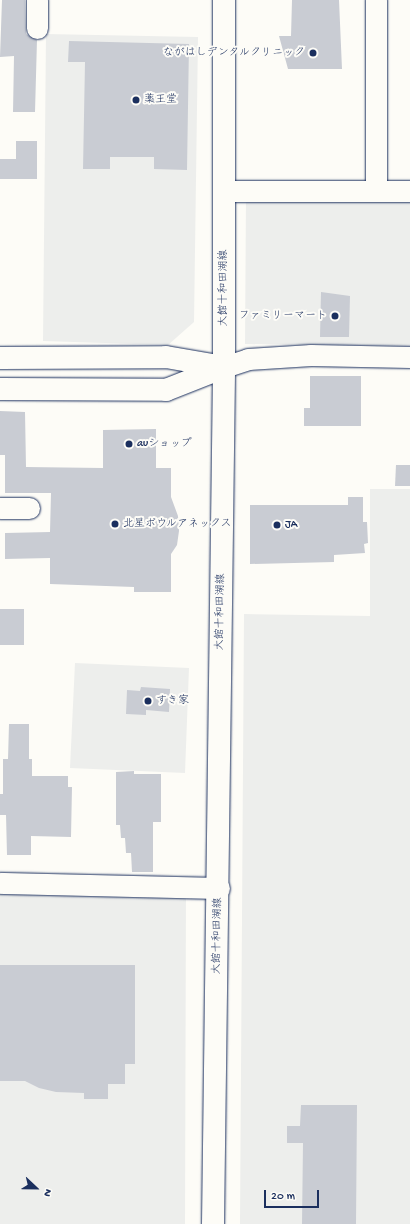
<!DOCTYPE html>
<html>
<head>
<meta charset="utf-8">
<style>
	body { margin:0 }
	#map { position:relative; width:410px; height:1224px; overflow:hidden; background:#fdfcf7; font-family:"Gochi Hand","Klee One",sans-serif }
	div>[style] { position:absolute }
	.built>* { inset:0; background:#edeeec }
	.building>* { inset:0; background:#c9ccd3 }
	.roads { filter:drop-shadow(0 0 1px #1b2f5e) drop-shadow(0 0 1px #1b2f5e) }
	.street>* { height:21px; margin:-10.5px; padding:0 10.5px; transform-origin:10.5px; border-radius:10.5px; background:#fdfcf7 }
	.secondary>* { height:22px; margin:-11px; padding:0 11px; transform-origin:11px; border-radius:11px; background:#fdfcf7 }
	.primary>* { height:22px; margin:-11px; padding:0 11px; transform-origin:11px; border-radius:11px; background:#fdfcf7 }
	.dots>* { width:11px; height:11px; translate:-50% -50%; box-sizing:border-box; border:2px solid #fdfcf7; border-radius:50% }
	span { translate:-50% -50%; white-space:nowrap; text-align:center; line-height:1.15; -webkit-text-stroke:4px #fdfcf7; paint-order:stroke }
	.poi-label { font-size:11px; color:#1b2f5e }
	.right { translate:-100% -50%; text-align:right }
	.left { translate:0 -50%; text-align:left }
	.street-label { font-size:11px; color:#1b2f5e }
	.north { position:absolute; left:16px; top:1168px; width:40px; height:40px; -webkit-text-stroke:3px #fdfcf7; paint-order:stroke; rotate:112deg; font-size:11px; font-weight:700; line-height:16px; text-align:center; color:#1b2f5e }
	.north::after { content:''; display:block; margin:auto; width:14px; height:18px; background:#1b2f5e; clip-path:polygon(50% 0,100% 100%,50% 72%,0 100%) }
	.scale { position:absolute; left:264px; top:1190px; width:55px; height:18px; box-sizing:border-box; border:2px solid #1b2f5e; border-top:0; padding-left:5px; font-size:12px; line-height:14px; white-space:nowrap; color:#1b2f5e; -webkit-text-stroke:3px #fdfcf7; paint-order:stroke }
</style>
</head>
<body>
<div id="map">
	<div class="built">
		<div style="clip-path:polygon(46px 34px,198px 37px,194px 322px,168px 345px,43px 341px)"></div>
		<div style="clip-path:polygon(246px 197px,410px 199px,410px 346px,245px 344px)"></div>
		<div style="clip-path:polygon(370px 489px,410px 489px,410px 1224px,240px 1224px,244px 614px,370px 616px)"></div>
		<div style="clip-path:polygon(75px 663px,189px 668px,185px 773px,70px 768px)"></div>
		<div style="clip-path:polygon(0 890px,186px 892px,185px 1224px,0 1224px)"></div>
	</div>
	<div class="building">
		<div style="clip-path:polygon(2px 0,25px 0,26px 34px,37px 40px,35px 112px,13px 112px,14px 56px,0 57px)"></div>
		<div style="clip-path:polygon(292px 0,339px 0,342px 69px,288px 69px,279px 36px,291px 36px)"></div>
		<div style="clip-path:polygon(69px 41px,189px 44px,187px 170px,154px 169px,154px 157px,110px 157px,110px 169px,83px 169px,85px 62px,68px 62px)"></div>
		<div style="clip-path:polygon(16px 141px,37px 141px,37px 179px,0 179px,0 159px,16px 159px)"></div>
		<div style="clip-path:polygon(321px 292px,350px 296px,349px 337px,320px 337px)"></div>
		<div style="clip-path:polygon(310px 376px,361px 376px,361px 426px,304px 426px,304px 408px,310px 408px)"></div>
		<div style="clip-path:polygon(0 411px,25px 412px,26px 467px,103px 468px,103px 430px,156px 429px,156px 468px,171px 468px,171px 497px,178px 516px,179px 531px,177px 545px,171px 554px,171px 592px,134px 592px,134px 587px,50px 584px,50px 558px,5px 559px,5px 533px,50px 532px,51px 493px,5px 493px,5px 455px,0 455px)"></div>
		<div style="clip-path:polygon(396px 465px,410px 465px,410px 486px,395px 486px)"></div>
		<div style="clip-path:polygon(348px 497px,363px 497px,363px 522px,367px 522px,368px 543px,364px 544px,365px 553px,334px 555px,334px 562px,250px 564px,250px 505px,348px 505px)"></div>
		<div style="clip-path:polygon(0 609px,24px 609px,24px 645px,0 645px)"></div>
		<div style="clip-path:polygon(141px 687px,170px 689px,169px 712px,146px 710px,146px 715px,126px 714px,127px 690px,140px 691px)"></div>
		<div style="clip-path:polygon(9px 724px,29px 724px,29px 759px,32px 759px,32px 776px,68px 776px,68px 787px,72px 787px,71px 837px,31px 836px,31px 855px,7px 855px,6px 815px,0 815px,0 794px,3px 794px,3px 759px,8px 759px)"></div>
		<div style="clip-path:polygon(134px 771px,134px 774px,161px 774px,161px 822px,153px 822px,153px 872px,132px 872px,131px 853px,126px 853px,125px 838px,121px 838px,120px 825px,116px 825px,116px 772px)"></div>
		<div style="clip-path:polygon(0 965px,135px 965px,135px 1064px,125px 1064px,125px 1084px,108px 1084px,108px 1099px,84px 1099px,84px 1093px,56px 1092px,39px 1088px,25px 1081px,0 1081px)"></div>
		<div style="clip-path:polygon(301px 1105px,357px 1105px,356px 1224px,302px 1224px,303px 1143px,287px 1143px,287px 1126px,300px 1126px)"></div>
	</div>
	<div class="roads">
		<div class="street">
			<div style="left:37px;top:28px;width:28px;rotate:-90deg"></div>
			<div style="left:224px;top:191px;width:186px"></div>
			<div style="left:376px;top:191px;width:191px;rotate:-90deg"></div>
			<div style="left:224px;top:367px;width:25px;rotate:-18deg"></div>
			<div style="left:248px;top:359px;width:63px;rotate:-3.6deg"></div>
			<div style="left:311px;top:355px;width:99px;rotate:1.2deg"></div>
			<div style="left:0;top:508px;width:29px"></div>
			<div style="left:0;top:883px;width:219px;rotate:1.3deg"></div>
		</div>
		<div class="secondary">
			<div style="left:0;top:358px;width:166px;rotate:-0.3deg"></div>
			<div style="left:166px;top:357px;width:59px;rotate:9.8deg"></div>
			<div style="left:0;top:389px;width:166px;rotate:0.3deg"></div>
			<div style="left:166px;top:390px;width:62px;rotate:-21.6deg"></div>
		</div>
		<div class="primary">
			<div style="left:213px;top:1224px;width:857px;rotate:-89.26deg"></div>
			<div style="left:224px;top:367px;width:367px;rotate:-90deg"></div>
		</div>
	</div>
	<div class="dots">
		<div style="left:313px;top:53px;background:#1b2f5e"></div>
		<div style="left:136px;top:100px;background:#1b2f5e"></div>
		<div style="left:335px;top:316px;background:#1b2f5e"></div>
		<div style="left:129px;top:444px;background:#1b2f5e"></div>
		<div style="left:115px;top:524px;background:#1b2f5e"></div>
		<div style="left:277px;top:525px;background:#1b2f5e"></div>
		<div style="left:148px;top:701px;background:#1b2f5e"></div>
	</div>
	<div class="poi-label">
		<span class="right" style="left:305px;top:53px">ながはしデンタルクリニック</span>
		<span class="left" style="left:144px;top:100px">薬王堂</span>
		<span class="right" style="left:327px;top:316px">ファミリーマート</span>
		<span class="left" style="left:137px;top:444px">auショップ</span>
		<span class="left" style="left:123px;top:524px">北星ボウルアネックス</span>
		<span class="left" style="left:285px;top:525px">JA</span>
		<span class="left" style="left:156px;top:701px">すき家</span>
	</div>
	<div class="street-label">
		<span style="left:224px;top:288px;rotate:-90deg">大館十和田湖線</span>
		<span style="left:221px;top:612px;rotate:-89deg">大館十和田湖線</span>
		<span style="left:218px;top:936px;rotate:-89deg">大館十和田湖線</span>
	</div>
	<div class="north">N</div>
	<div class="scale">20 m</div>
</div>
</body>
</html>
